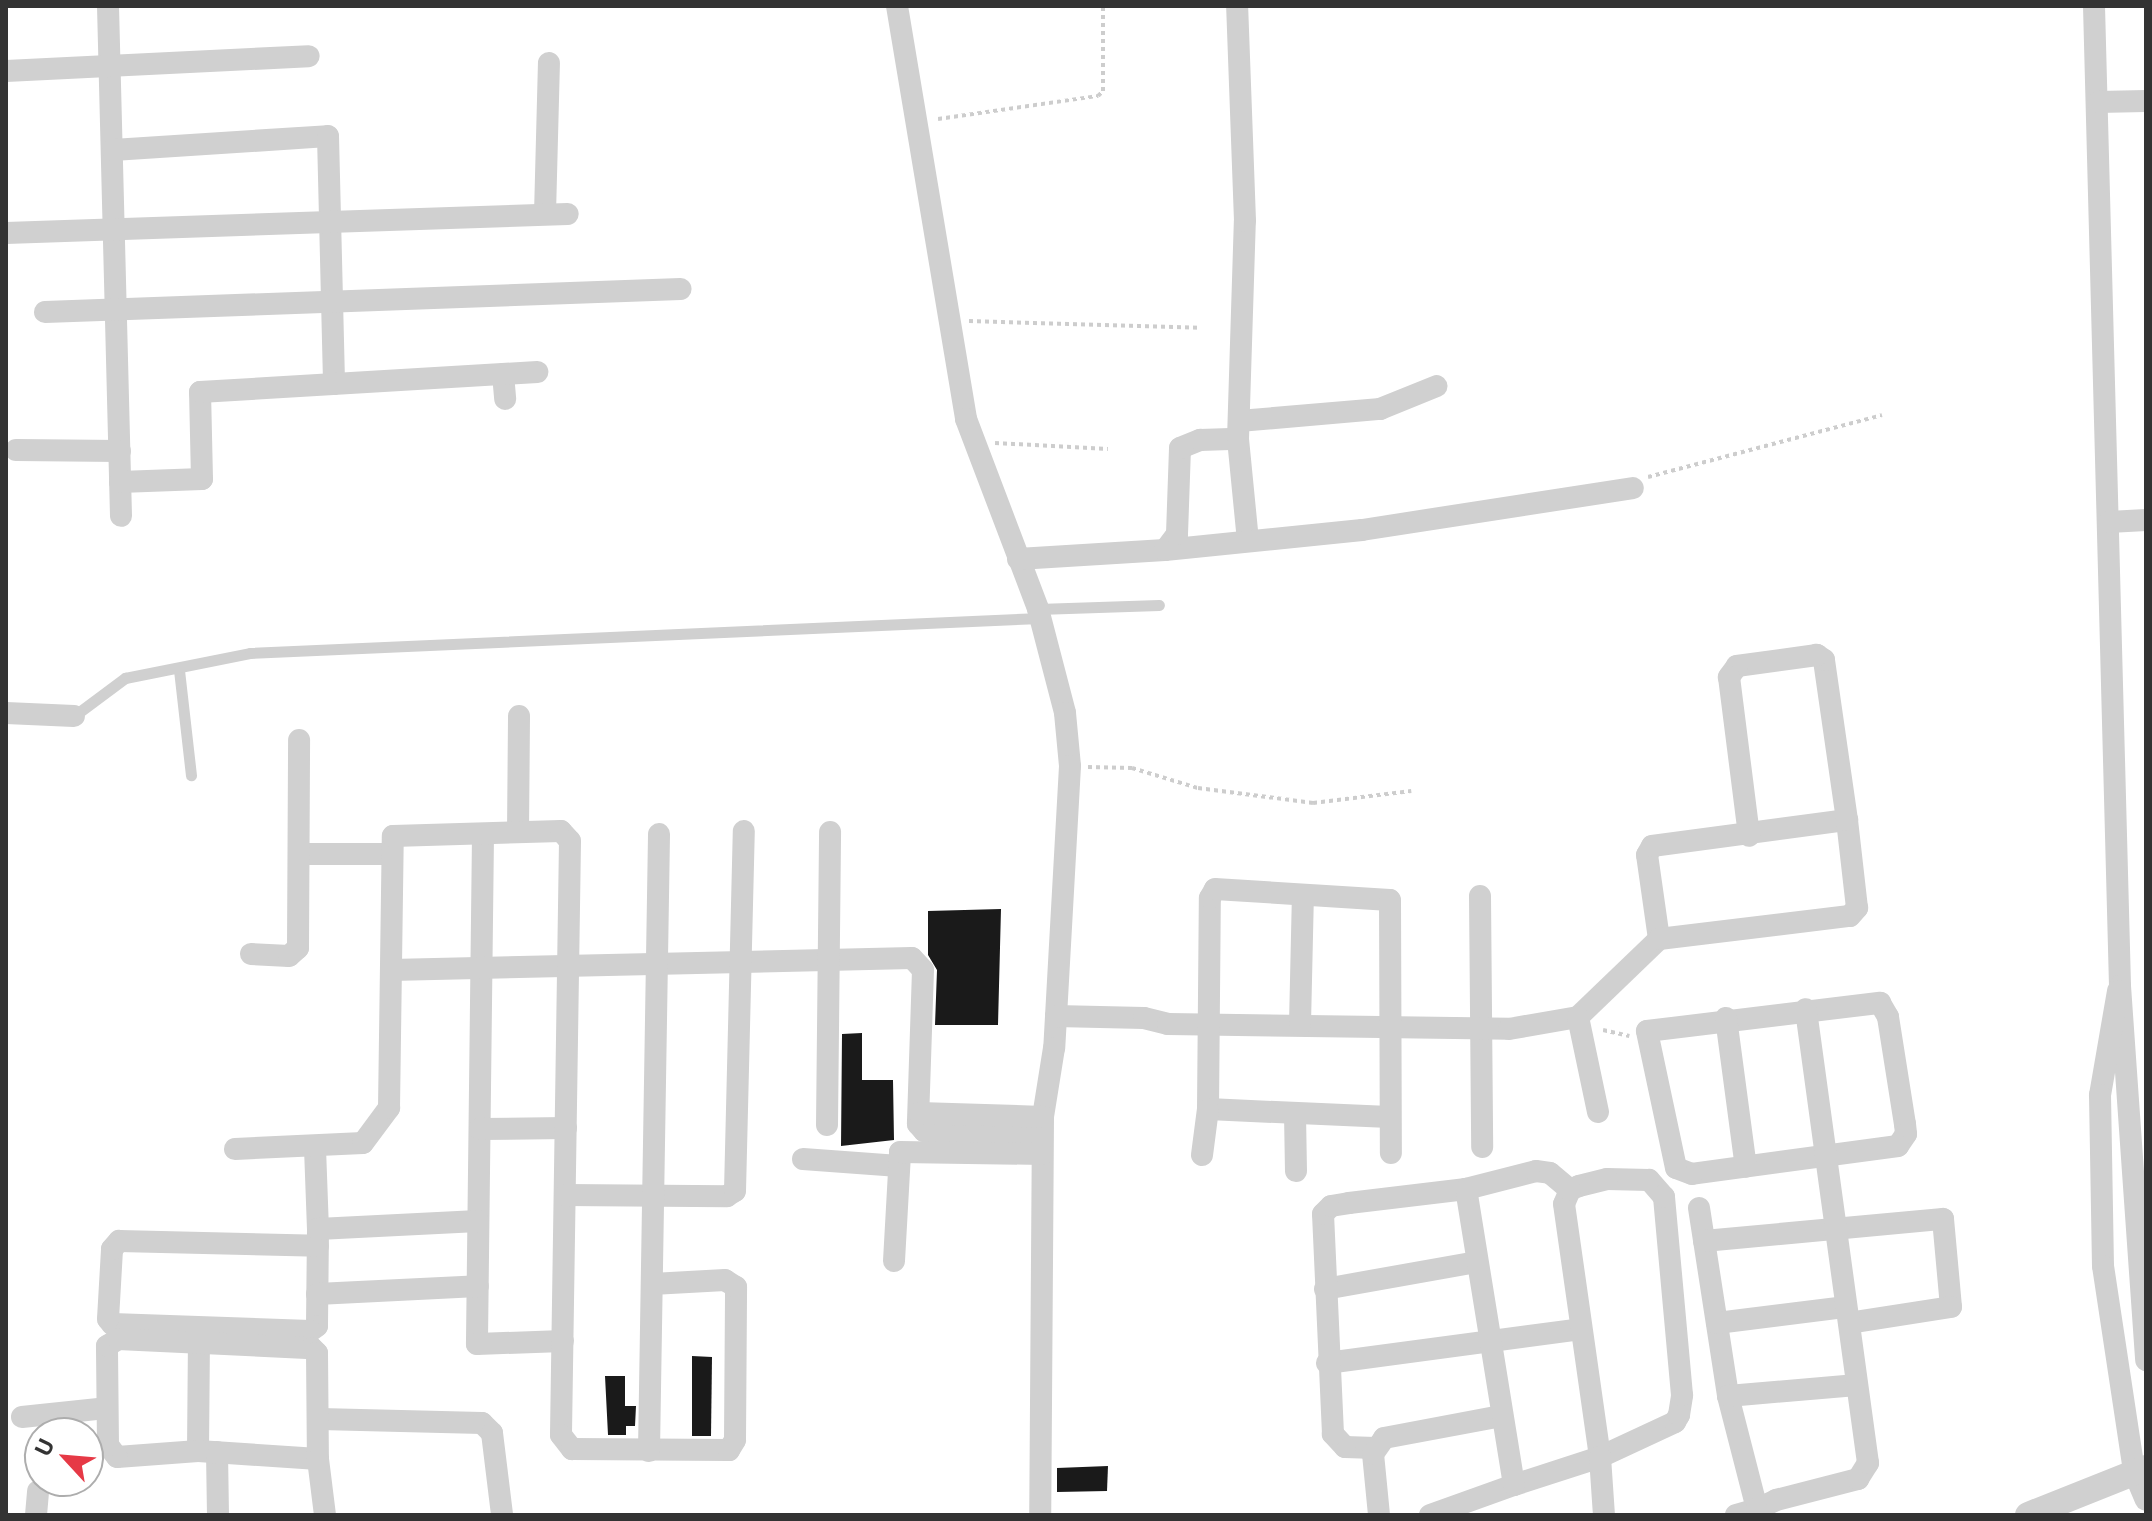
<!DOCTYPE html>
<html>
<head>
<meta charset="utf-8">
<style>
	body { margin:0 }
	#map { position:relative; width:2152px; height:1521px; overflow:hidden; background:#fff; font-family:"Public Sans",sans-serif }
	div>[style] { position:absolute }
	.building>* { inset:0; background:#1a1a1a }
	.path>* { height:4px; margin-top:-2px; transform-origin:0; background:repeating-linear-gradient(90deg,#cdcdcd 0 4px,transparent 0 8px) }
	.service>* { height:11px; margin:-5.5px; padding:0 5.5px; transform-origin:5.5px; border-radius:5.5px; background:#d0d0d0 }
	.minor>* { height:22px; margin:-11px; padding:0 11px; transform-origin:11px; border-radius:11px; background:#d0d0d0 }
	.tertiary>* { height:26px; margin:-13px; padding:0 13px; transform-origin:13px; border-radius:13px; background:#d0d0d0 }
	span { translate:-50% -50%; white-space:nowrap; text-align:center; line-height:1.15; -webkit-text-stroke:8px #fff; paint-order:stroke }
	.frame { position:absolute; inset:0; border:8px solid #333; pointer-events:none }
	.north { position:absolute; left:24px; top:1417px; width:80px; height:80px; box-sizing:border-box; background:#fff; border:2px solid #adadad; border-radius:50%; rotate:296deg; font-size:22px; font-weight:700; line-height:32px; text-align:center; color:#333 }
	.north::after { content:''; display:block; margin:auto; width:28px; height:36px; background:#e63946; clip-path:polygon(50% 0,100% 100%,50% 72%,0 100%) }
</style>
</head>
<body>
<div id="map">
	<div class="building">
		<div style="clip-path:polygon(1001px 909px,998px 1025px,935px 1025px,937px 970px,928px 955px,928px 911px)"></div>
		<div style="clip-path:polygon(862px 1033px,862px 1080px,893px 1080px,894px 1140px,841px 1146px,842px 1034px)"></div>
		<div style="clip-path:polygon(692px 1356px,712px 1357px,711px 1436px,692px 1436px)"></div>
		<div style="clip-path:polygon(605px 1376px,625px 1376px,625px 1406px,636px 1406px,635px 1426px,626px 1426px,626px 1435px,608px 1435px)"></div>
		<div style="clip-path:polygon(1108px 1466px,1107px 1491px,1057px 1492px,1057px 1468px)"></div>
	</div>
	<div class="path">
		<div style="left:938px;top:119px;width:162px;rotate:-8.2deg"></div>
		<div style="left:1098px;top:96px;width:7px;rotate:-45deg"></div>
		<div style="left:1103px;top:91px;width:85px;rotate:-90deg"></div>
		<div style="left:969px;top:321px;width:231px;rotate:1.7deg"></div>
		<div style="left:995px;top:443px;width:113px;rotate:3deg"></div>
		<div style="left:1648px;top:477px;width:242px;rotate:-14.8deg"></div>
		<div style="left:1088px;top:767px;width:44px;rotate:1.3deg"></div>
		<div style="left:1132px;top:768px;width:69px;rotate:16.9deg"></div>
		<div style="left:1198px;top:788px;width:116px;rotate:7.4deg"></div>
		<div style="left:1313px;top:803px;width:99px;rotate:-7deg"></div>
		<div style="left:1603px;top:1030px;width:27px;rotate:13deg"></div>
	</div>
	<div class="service">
		<div style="left:1038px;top:609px;width:121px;rotate:-1.9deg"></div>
		<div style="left:179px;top:670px;width:106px;rotate:83.5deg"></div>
		<div style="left:74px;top:716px;width:64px;rotate:-36.7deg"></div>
		<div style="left:125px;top:678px;width:127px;rotate:-11.3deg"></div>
		<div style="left:250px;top:653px;width:791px;rotate:-2.54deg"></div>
	</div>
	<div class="minor">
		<div style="left:108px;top:6px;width:510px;rotate:88.54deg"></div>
		<div style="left:897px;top:6px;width:419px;rotate:80.5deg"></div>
		<div style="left:966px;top:419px;width:203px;rotate:69.2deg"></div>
		<div style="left:1038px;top:609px;width:107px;rotate:75.4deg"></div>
		<div style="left:1065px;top:713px;width:53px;rotate:84.6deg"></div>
		<div style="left:1070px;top:766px;width:282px;rotate:93.2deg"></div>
		<div style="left:1054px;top:1048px;width:70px;rotate:99.1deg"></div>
		<div style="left:1043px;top:1117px;width:398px;rotate:90.4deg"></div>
		<div style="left:2094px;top:6px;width:980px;rotate:88.48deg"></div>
		<div style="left:2120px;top:986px;width:375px;rotate:86deg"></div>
		<div style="left:6px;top:71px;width:303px;rotate:-2.8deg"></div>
		<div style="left:2098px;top:102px;width:48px;rotate:-1.2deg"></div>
		<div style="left:113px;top:150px;width:215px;rotate:-3.7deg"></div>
		<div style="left:328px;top:136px;width:248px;rotate:88.6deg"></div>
		<div style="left:545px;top:214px;width:151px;rotate:-88.5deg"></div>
		<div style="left:6px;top:233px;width:562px;rotate:-1.94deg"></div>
		<div style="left:45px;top:312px;width:636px;rotate:-2.07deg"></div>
		<div style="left:503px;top:374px;width:25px;rotate:85deg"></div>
		<div style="left:1239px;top:421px;width:142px;rotate:-4.9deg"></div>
		<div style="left:1380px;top:409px;width:61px;rotate:-22deg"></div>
		<div style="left:1238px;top:439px;width:102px;rotate:84.4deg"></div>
		<div style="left:16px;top:450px;width:104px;rotate:0.6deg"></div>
		<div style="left:120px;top:482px;width:82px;rotate:-2.1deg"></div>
		<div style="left:202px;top:479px;width:87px;rotate:-91.3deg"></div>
		<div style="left:200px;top:392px;width:338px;rotate:-3.4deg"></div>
		<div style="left:2109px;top:522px;width:37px;rotate:-3deg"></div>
		<div style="left:1165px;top:550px;width:198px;rotate:-5.8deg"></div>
		<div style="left:1362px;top:530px;width:274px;rotate:-8.8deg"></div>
		<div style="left:1018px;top:559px;width:147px;rotate:-3.5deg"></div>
		<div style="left:1165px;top:550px;width:20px;rotate:-53deg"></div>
		<div style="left:1177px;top:534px;width:86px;rotate:-88deg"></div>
		<div style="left:1180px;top:448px;width:22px;rotate:-22deg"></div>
		<div style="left:1200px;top:440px;width:38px;rotate:-2deg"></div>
		<div style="left:1238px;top:439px;width:218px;rotate:-88.2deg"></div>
		<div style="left:1245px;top:221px;width:215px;rotate:-92.1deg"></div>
		<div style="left:6px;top:713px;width:68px;rotate:2.5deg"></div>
		<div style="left:518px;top:832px;width:116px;rotate:-89.5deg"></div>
		<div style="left:483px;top:835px;width:509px;rotate:90.68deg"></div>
		<div style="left:477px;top:1344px;width:86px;rotate:-2deg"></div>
		<div style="left:299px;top:854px;width:90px"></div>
		<div style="left:1480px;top:896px;width:251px;rotate:89.5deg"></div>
		<div style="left:1659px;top:939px;width:85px;rotate:-98.1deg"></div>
		<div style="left:1647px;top:855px;width:10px;rotate:-61deg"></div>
		<div style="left:1652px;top:846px;width:197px;rotate:-7.6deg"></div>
		<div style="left:251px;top:954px;width:38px;rotate:3deg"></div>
		<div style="left:289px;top:956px;width:12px;rotate:-42deg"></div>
		<div style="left:298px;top:948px;width:208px;rotate:-89.7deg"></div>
		<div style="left:391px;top:970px;width:521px;rotate:-1.32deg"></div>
		<div style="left:912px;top:958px;width:16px;rotate:47deg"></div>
		<div style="left:923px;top:970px;width:154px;rotate:91.9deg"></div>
		<div style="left:918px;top:1124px;width:9px;rotate:49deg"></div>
		<div style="left:924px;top:1131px;width:118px;rotate:1.9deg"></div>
		<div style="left:2118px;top:991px;width:106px;rotate:99.8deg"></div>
		<div style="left:2100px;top:1095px;width:171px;rotate:89deg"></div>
		<div style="left:2103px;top:1266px;width:208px;rotate:81.4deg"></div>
		<div style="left:2134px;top:1472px;width:30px;rotate:67deg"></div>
		<div style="left:1880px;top:1003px;width:16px;rotate:60deg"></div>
		<div style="left:1888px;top:1017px;width:108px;rotate:81deg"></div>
		<div style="left:1905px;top:1124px;width:10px;rotate:84deg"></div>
		<div style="left:1906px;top:1134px;width:14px;rotate:124deg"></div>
		<div style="left:1898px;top:1146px;width:208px;rotate:172.3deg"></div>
		<div style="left:1692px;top:1174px;width:17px;rotate:-159deg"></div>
		<div style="left:1676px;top:1168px;width:140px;rotate:-102deg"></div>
		<div style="left:1647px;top:1031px;width:235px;rotate:-6.9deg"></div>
		<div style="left:1056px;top:1016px;width:88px;rotate:1.3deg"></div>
		<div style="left:1144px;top:1018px;width:25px;rotate:14deg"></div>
		<div style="left:1168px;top:1024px;width:341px;rotate:0.8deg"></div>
		<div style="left:1509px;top:1029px;width:70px;rotate:-9.9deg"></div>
		<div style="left:1578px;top:1017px;width:112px;rotate:-43.9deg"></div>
		<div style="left:1659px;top:939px;width:192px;rotate:-6.9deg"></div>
		<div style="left:1850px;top:916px;width:11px;rotate:-49deg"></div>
		<div style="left:1857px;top:908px;width:89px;rotate:-96.5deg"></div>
		<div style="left:1847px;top:820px;width:162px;rotate:-98.2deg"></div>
		<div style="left:1824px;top:660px;width:9px;rotate:-144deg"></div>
		<div style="left:1817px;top:655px;width:81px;rotate:172.2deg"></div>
		<div style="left:1737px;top:666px;width:14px;rotate:126deg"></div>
		<div style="left:1729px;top:677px;width:160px;rotate:82.8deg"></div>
		<div style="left:1578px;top:1017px;width:97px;rotate:78.1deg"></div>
		<div style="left:1726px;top:1018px;width:150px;rotate:82.4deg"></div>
		<div style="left:1300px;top:1024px;width:128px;rotate:-88.7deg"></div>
		<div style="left:919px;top:1113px;width:124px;rotate:1.8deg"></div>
		<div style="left:1295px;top:1114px;width:57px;rotate:89deg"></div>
		<div style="left:1389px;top:1117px;width:181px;rotate:-177.5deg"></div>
		<div style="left:1208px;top:1109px;width:211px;rotate:-89.5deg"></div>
		<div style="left:1210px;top:898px;width:10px;rotate:-61deg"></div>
		<div style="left:1215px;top:889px;width:175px;rotate:3.6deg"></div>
		<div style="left:1390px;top:900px;width:253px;rotate:89.8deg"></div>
		<div style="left:827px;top:1125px;width:293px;rotate:-89.4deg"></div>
		<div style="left:480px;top:1129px;width:86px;rotate:-0.7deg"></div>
		<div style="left:315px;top:1148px;width:81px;rotate:87.9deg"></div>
		<div style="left:318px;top:1229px;width:97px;rotate:90.6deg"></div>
		<div style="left:317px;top:1326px;width:9px;rotate:144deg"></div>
		<div style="left:310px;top:1331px;width:198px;rotate:-178deg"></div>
		<div style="left:112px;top:1324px;width:6px;rotate:-129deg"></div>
		<div style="left:108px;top:1319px;width:70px;rotate:-86.7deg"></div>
		<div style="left:112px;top:1249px;width:11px;rotate:-49deg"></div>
		<div style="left:119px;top:1241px;width:199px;rotate:1.4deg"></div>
		<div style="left:235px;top:1149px;width:128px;rotate:-2.7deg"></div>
		<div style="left:363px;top:1143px;width:44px;rotate:-53.4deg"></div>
		<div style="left:389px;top:1108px;width:272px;rotate:-89.2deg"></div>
		<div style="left:393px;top:836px;width:168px;rotate:-1.7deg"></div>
		<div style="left:561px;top:831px;width:13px;rotate:48deg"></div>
		<div style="left:570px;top:841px;width:594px;rotate:90.87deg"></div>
		<div style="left:561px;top:1435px;width:18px;rotate:52deg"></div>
		<div style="left:572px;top:1449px;width:157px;rotate:0.4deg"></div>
		<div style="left:729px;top:1450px;width:12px;rotate:-59deg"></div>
		<div style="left:735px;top:1440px;width:153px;rotate:-89.6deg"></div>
		<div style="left:736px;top:1287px;width:13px;rotate:-148deg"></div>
		<div style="left:725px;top:1280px;width:73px;rotate:176.9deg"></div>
		<div style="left:1202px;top:1155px;width:46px;rotate:-82.6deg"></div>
		<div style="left:803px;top:1159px;width:96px;rotate:4.2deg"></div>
		<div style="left:565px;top:1195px;width:162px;rotate:0.4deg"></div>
		<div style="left:727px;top:1196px;width:9px;rotate:-32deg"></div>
		<div style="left:735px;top:1191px;width:360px;rotate:-88.6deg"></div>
		<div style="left:1699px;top:1208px;width:190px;rotate:81.2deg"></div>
		<div style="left:1728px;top:1396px;width:117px;rotate:75.6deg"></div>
		<div style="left:1757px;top:1509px;width:22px;rotate:164deg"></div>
		<div style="left:318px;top:1229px;width:160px;rotate:-2.9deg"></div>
		<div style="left:1704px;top:1241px;width:240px;rotate:-5.3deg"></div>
		<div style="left:1943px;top:1219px;width:88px;rotate:84.8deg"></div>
		<div style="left:1951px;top:1307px;width:103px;rotate:171.1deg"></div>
		<div style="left:894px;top:1261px;width:109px;rotate:-86.8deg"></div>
		<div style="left:900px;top:1152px;width:142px;rotate:0.8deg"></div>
		<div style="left:1325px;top:1289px;width:154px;rotate:-10.1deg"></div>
		<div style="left:317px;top:1294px;width:161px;rotate:-2.8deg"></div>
		<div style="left:1717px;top:1323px;width:130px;rotate:-7.1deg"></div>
		<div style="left:1327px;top:1363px;width:256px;rotate:-7.6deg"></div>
		<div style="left:1728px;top:1396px;width:129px;rotate:-4.9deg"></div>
		<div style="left:22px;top:1417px;width:84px;rotate:-6.1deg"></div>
		<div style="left:320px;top:1419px;width:162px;rotate:1.4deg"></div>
		<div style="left:482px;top:1423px;width:14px;rotate:45deg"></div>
		<div style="left:492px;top:1433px;width:83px;rotate:83deg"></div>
		<div style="left:1375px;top:1448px;width:30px;rotate:-178deg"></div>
		<div style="left:1345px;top:1447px;width:18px;rotate:-133deg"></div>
		<div style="left:1333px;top:1434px;width:220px;rotate:-92.6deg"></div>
		<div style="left:1323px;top:1214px;width:11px;rotate:-45deg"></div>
		<div style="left:1331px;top:1206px;width:18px;rotate:-9deg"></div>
		<div style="left:1349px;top:1203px;width:118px;rotate:-6.8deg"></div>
		<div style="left:198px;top:1451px;width:108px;rotate:-89.5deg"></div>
		<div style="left:649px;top:1451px;width:617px;rotate:-89.07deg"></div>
		<div style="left:217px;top:1452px;width:63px;rotate:89.1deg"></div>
		<div style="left:318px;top:1459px;width:120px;rotate:-176.2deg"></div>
		<div style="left:198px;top:1451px;width:81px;rotate:175.8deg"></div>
		<div style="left:117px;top:1457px;width:15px;rotate:-127deg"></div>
		<div style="left:108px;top:1445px;width:99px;rotate:-90.6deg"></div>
		<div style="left:107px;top:1346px;width:13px;rotate:-32deg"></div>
		<div style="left:118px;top:1339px;width:194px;rotate:2.7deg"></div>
		<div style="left:312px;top:1348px;width:7px;rotate:45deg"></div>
		<div style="left:317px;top:1353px;width:106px;rotate:89.5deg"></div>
		<div style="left:318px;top:1459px;width:56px;rotate:82.9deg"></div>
		<div style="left:1514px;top:1485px;width:90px;rotate:-18deg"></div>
		<div style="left:1600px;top:1457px;width:83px;rotate:-25deg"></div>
		<div style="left:1675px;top:1422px;width:8px;rotate:-60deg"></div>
		<div style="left:1679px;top:1415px;width:20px;rotate:-81deg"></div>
		<div style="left:1682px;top:1395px;width:199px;rotate:-95.2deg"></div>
		<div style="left:1664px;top:1197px;width:23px;rotate:-131deg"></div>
		<div style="left:1649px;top:1180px;width:42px;rotate:-178.6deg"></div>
		<div style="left:1607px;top:1179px;width:29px;rotate:166deg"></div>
		<div style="left:1579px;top:1186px;width:10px;rotate:156deg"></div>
		<div style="left:1570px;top:1190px;width:15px;rotate:113deg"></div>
		<div style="left:1564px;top:1204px;width:256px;rotate:81.9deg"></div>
		<div style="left:1600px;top:1457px;width:58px;rotate:86.1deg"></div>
		<div style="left:36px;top:1515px;width:24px;rotate:-85deg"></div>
		<div style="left:1379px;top:1515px;width:61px;rotate:-95.6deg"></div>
		<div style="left:1373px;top:1454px;width:19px;rotate:-55deg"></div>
		<div style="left:1384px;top:1438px;width:120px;rotate:-10.6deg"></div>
		<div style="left:1430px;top:1515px;width:89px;rotate:-19.7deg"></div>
		<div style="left:1514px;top:1485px;width:300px;rotate:-99.2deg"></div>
		<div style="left:1466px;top:1189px;width:72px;rotate:-14.4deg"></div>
		<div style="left:1536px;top:1171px;width:14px;rotate:8deg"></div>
		<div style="left:1550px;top:1173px;width:26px;rotate:40deg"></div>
		<div style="left:1760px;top:1515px;width:7px;rotate:-117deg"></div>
		<div style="left:1757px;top:1509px;width:21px;rotate:-25deg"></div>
		<div style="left:1776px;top:1500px;width:85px;rotate:-14.4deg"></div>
		<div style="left:1858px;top:1479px;width:19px;rotate:-58deg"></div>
		<div style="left:1868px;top:1463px;width:458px;rotate:-97.8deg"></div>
	</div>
	<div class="tertiary">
		<div style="left:2028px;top:1515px;width:127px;rotate:-21.7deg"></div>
	</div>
	<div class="frame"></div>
	<div class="north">U</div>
</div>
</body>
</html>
